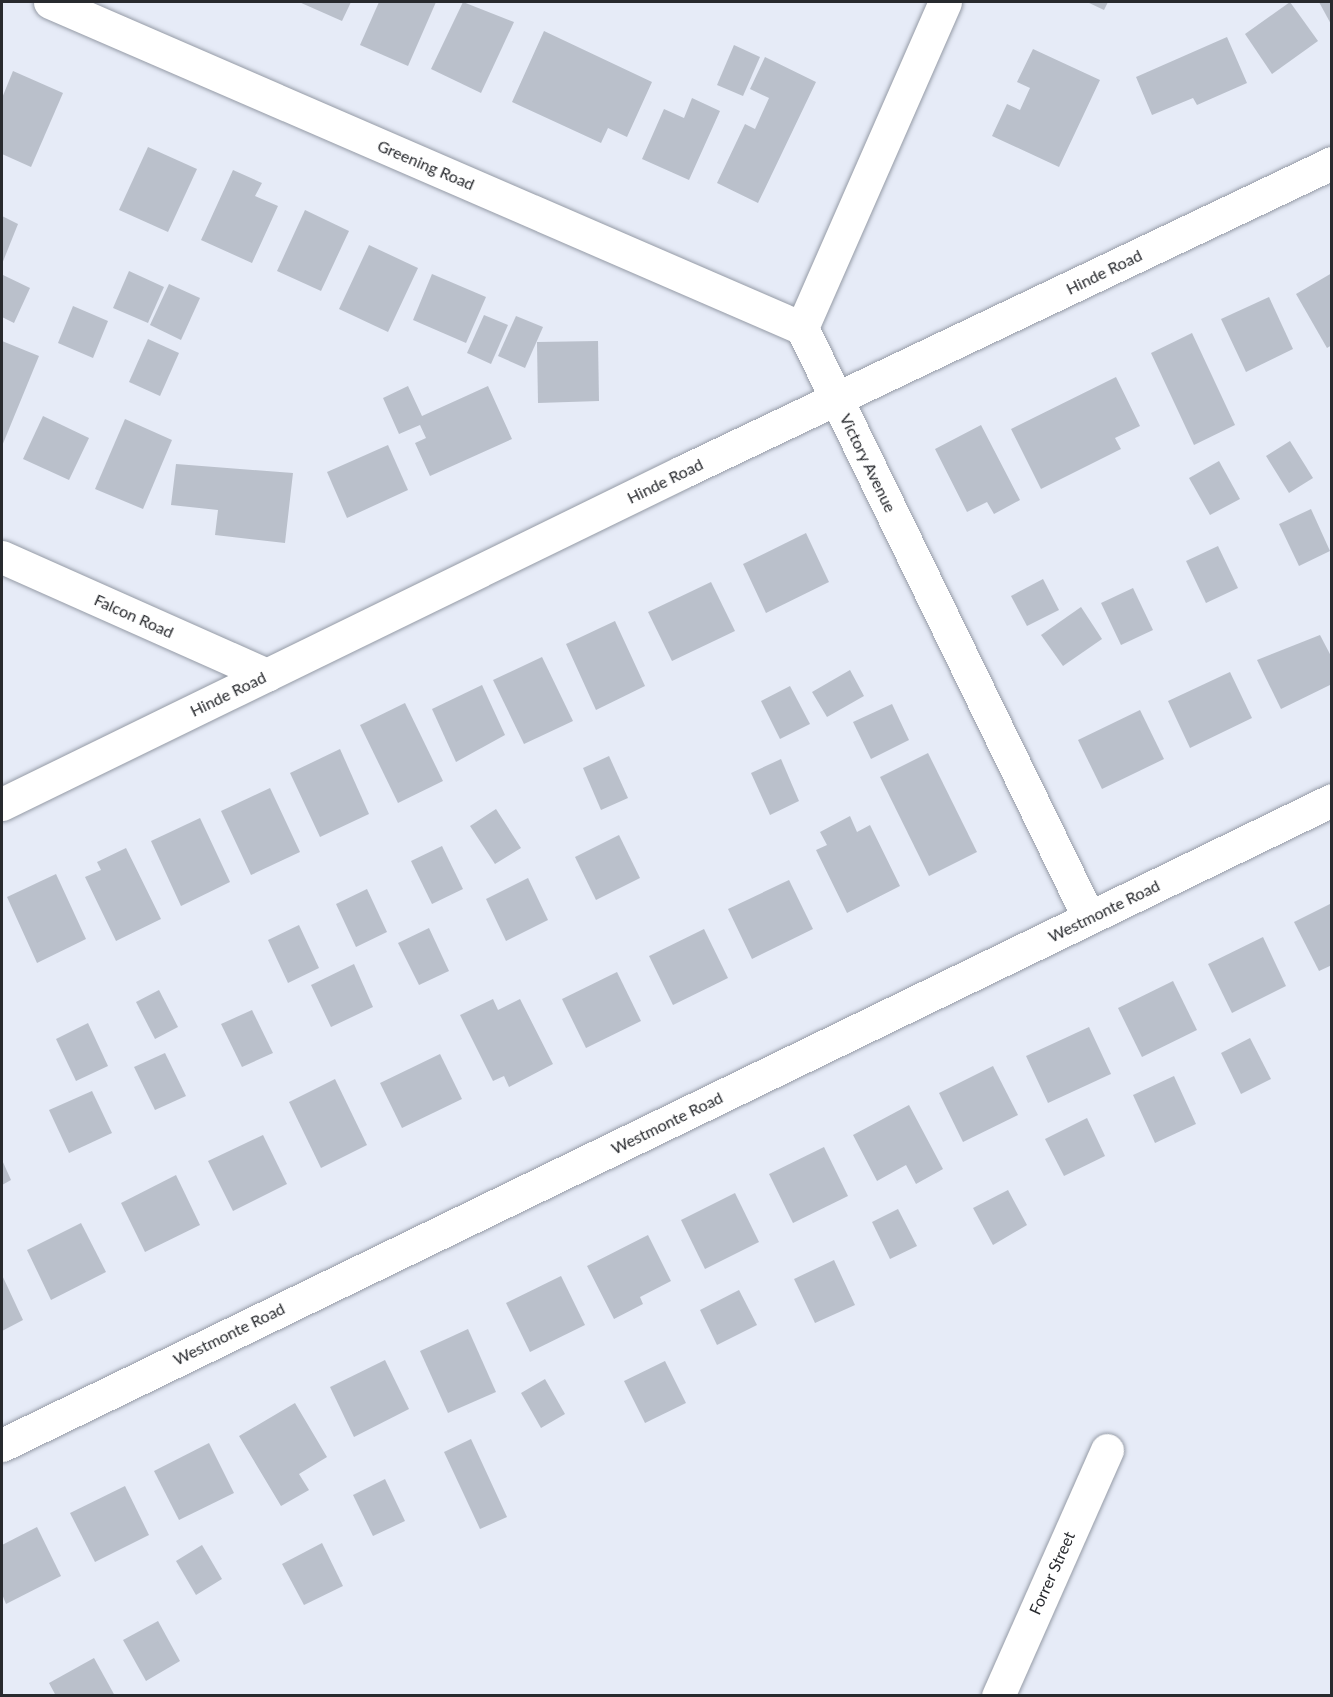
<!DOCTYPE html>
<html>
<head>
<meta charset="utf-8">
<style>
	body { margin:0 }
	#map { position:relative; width:1333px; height:1697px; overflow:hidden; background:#e6ebf7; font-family:Lato,sans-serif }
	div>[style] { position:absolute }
	.building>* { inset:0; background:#bac0cb }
	.roads { filter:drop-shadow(0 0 2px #959ba6) drop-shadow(0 0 2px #959ba6) }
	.street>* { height:33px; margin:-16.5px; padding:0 16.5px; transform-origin:16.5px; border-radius:16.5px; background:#fff }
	span { translate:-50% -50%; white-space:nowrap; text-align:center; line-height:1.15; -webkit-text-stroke:4.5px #fff; paint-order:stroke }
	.street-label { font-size:16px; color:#282a2e }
	.frame { position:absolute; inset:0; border:3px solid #282a2e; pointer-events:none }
</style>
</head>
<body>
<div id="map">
	<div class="building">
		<div style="clip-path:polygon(299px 2px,351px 2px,342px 21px)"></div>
		<div style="clip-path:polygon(379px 2px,436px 2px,408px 66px,360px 45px)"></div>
		<div style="clip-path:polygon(463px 2px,514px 22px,481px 93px,431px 69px)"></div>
		<div style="clip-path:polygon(1087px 2px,1108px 2px,1104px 10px)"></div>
		<div style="clip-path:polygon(1290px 2px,1318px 41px,1272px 74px,1245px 34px)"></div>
		<div style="clip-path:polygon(1319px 2px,1332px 2px,1332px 26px)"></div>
		<div style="clip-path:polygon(544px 31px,652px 82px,627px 137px,608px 128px,601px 143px,512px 102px)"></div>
		<div style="clip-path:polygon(1227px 37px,1247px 83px,1197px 105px,1193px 98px,1152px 115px,1136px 77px)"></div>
		<div style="clip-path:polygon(734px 45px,760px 57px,743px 96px,717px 85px)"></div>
		<div style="clip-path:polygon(1033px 49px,1100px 80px,1059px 167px,992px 136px,1007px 104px,1020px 110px,1030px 88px,1017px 82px)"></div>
		<div style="clip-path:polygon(765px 57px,816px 82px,758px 203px,717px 183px,745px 124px,755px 129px,769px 98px,750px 89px)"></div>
		<div style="clip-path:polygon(13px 71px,63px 93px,31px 167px,2px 154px,2px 98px)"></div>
		<div style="clip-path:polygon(692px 98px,720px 111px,689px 180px,642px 159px,664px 109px,684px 118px)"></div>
		<div style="clip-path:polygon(148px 147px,197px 169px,168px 232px,119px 210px)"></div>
		<div style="clip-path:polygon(233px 170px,262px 183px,255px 196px,278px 206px,252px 263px,201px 240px)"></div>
		<div style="clip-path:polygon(305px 210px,349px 231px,321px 291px,277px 271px)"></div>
		<div style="clip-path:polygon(2px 216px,18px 224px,2px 264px)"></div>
		<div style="clip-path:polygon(369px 245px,418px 268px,388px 332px,339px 309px)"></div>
		<div style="clip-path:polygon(129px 271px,164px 287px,148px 323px,113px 308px)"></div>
		<div style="clip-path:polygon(1332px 273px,1332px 345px,1327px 348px,1296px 294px)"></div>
		<div style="clip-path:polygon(432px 274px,486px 297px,466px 343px,413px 320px)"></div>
		<div style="clip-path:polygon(3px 275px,30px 288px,14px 323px,2px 317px)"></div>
		<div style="clip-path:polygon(169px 284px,200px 298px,181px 340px,150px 325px)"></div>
		<div style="clip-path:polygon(1269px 297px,1293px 349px,1246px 372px,1221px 319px)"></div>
		<div style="clip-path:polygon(73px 306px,108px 321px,93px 358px,58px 343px)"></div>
		<div style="clip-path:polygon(484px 315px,508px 325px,491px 364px,467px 353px)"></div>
		<div style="clip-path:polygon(516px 316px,543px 327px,525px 368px,498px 356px)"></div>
		<div style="clip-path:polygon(1192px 333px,1235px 425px,1194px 445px,1151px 353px)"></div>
		<div style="clip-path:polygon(148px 339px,179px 353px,160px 396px,129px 382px)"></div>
		<div style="clip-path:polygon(2px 341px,39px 356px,2px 446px)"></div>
		<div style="clip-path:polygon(598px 341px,599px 401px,538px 403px,537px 342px)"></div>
		<div style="clip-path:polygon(1116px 377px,1140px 426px,1115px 438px,1121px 449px,1041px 489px,1011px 429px)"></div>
		<div style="clip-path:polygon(408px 386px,422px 416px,488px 386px,512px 439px,430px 476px,415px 443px,426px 438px,420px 425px,399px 434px,383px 398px)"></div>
		<div style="clip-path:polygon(43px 416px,89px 438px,69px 480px,23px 459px)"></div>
		<div style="clip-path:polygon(125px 419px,172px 440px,143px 509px,95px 489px)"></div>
		<div style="clip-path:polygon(981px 425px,1020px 500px,994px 514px,987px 502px,967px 512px,935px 449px)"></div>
		<div style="clip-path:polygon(1290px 441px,1313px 478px,1289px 493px,1266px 456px)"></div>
		<div style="clip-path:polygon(388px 445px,408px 490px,347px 518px,327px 472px)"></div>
		<div style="clip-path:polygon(1219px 461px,1240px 499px,1210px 515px,1189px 478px)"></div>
		<div style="clip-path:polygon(176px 464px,293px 473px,285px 543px,215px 535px,218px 510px,171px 505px)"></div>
		<div style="clip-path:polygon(1311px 509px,1330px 551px,1299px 566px,1279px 524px)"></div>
		<div style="clip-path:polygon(806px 533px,829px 582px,766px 613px,743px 564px)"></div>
		<div style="clip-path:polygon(1218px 546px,1238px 588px,1206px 603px,1186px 561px)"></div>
		<div style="clip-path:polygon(1043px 579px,1059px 610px,1027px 626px,1011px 596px)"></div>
		<div style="clip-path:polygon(711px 582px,735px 631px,672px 661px,648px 612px)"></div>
		<div style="clip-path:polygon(1133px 588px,1153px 630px,1121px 645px,1101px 603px)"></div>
		<div style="clip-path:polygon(1081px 607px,1102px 639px,1063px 666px,1041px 635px)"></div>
		<div style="clip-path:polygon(615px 621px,645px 686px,596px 710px,566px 644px)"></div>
		<div style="clip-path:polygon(1320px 635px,1332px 658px,1332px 684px,1281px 709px,1257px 660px)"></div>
		<div style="clip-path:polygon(542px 657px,573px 721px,524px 744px,493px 680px)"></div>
		<div style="clip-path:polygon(850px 670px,864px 696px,827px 717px,812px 692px)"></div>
		<div style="clip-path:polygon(1230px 672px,1252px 718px,1190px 748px,1168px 701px)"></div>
		<div style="clip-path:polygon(482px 685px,505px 735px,456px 762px,432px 709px)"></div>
		<div style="clip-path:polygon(790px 686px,810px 724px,780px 739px,761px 701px)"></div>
		<div style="clip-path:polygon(405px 703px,443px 781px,398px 803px,360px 725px)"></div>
		<div style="clip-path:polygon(892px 704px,909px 740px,871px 759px,853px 722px)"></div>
		<div style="clip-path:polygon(1140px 710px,1164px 759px,1102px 789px,1078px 740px)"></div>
		<div style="clip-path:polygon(340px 749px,369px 814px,320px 837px,290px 773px)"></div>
		<div style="clip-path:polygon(928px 753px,977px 852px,929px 876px,880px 777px)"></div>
		<div style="clip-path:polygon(609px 756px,628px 798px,601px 810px,583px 768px)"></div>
		<div style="clip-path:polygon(781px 759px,799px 801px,770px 815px,751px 773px)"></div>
		<div style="clip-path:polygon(270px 788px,300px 852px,251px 875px,221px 811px)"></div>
		<div style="clip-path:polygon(496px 809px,521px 848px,495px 864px,470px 826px)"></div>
		<div style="clip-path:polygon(850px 816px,857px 832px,870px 825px,900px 886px,847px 913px,816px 850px,827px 845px,820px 832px)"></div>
		<div style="clip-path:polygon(200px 818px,230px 882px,181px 906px,151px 841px)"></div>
		<div style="clip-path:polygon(619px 835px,640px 878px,596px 900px,575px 857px)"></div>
		<div style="clip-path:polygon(442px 846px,463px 889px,432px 904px,411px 861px)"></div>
		<div style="clip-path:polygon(126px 848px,161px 919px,116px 941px,85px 877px,101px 870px,97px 862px)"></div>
		<div style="clip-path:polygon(56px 874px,86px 939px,37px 963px,7px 897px)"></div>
		<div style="clip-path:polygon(528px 878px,548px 920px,506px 941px,486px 899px)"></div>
		<div style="clip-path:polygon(789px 880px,813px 929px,752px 959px,728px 909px)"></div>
		<div style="clip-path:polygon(367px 889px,387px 932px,356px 947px,336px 904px)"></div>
		<div style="clip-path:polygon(1332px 903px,1332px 965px,1319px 971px,1294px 922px)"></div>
		<div style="clip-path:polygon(299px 925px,319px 968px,288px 983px,268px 940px)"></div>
		<div style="clip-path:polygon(429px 928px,449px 971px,419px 985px,398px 943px)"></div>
		<div style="clip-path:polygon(704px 929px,728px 978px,673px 1005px,649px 956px)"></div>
		<div style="clip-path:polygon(1263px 937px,1286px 986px,1232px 1013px,1208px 964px)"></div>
		<div style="clip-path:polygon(354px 964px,373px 1007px,331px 1027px,311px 985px)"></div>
		<div style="clip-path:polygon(617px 972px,641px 1021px,586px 1048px,562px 999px)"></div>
		<div style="clip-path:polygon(1173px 981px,1197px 1030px,1142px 1057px,1118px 1008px)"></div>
		<div style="clip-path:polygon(159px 990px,178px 1027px,155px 1039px,136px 1002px)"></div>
		<div style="clip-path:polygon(493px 999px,498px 1010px,520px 999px,553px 1064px,509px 1087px,504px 1076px,493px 1081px,460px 1015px)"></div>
		<div style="clip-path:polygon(252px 1010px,273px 1053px,242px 1067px,221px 1024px)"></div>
		<div style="clip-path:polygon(88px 1023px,108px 1066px,76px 1081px,56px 1039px)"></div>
		<div style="clip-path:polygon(1089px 1027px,1111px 1074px,1048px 1103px,1026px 1056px)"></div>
		<div style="clip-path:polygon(1250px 1038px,1271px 1079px,1241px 1094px,1221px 1053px)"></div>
		<div style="clip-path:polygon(165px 1053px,186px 1096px,155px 1110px,134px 1067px)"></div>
		<div style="clip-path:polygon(440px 1054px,462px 1099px,402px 1128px,380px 1083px)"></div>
		<div style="clip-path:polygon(993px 1066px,1018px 1115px,963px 1142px,939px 1093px)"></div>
		<div style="clip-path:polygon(1174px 1076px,1196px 1124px,1155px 1143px,1133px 1095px)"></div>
		<div style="clip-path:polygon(335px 1079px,367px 1145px,321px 1168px,289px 1102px)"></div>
		<div style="clip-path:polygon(92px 1091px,112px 1133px,69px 1153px,49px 1110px)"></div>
		<div style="clip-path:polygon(909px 1105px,943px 1169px,916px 1184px,906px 1165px,877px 1181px,853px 1135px)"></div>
		<div style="clip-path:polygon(1087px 1118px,1105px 1156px,1064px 1176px,1045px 1139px)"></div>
		<div style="clip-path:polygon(263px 1135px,287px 1184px,233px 1211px,208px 1161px)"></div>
		<div style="clip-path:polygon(824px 1147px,848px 1196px,793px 1223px,769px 1174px)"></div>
		<div style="clip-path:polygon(2px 1160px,11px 1180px,2px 1185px)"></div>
		<div style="clip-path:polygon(176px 1175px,200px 1225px,145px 1252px,121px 1203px)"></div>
		<div style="clip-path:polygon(1008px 1190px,1027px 1225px,993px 1245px,973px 1208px)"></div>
		<div style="clip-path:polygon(735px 1193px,759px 1242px,705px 1269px,681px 1220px)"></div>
		<div style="clip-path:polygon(898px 1209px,917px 1246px,890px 1259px,872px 1222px)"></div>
		<div style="clip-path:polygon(81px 1223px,106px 1272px,51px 1300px,27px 1250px)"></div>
		<div style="clip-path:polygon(648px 1235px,671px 1281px,640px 1297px,643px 1304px,614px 1319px,587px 1266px)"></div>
		<div style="clip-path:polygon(834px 1260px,855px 1305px,815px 1323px,794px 1279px)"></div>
		<div style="clip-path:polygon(2px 1275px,23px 1320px,2px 1331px)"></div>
		<div style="clip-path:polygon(561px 1276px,585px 1325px,530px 1352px,506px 1303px)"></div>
		<div style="clip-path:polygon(739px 1290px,757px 1325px,717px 1345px,700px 1310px)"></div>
		<div style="clip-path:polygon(468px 1329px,496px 1392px,448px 1413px,420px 1351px)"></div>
		<div style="clip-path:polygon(385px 1360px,409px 1409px,354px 1437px,330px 1387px)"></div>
		<div style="clip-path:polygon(665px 1361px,686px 1403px,645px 1423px,624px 1381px)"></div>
		<div style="clip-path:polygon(545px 1379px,565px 1414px,541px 1428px,521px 1393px)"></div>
		<div style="clip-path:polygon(295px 1403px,327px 1457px,299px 1474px,309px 1490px,281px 1506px,239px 1436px)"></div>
		<div style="clip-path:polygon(471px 1439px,507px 1517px,480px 1529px,444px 1452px)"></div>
		<div style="clip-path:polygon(209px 1443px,234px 1493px,179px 1520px,154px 1471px)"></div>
		<div style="clip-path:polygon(385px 1479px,405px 1521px,373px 1536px,353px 1495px)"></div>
		<div style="clip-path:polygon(125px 1486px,149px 1535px,95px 1562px,70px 1513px)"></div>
		<div style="clip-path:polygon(37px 1527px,61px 1576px,6px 1604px,2px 1594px,2px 1545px)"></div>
		<div style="clip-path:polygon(322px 1543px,343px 1586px,304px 1605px,282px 1564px)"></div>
		<div style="clip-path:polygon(202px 1545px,222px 1579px,196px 1595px,176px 1561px)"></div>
		<div style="clip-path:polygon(158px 1621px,180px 1661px,146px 1681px,123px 1640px)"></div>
		<div style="clip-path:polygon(94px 1658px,115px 1696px,56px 1696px,49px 1683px)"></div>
	</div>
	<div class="roads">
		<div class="street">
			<div style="left:50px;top:2px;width:820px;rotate:23.44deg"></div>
			<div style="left:945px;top:2px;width:356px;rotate:113.7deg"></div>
			<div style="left:802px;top:328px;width:656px;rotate:64.06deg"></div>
			<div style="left:2px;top:557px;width:290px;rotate:24deg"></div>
			<div style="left:2px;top:804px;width:757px;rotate:-26.02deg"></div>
			<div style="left:682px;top:472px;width:720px;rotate:-25.43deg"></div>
			<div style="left:2px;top:1445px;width:1478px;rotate:-25.87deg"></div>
			<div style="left:998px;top:1696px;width:269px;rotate:-66.1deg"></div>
		</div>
	</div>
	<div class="street-label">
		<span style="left:426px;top:165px;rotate:23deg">Greening Road</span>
		<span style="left:1104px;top:272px;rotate:-26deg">Hinde Road</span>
		<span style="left:868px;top:463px;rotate:64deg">Victory Avenue</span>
		<span style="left:665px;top:481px;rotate:-26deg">Hinde Road</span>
		<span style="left:134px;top:616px;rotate:24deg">Falcon Road</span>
		<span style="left:228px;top:694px;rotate:-26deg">Hinde Road</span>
		<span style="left:1104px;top:911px;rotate:-26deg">Westmonte Road</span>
		<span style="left:667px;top:1123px;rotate:-26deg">Westmonte Road</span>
		<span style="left:229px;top:1334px;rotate:-26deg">Westmonte Road</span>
		<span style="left:1052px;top:1573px;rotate:-66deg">Forrer Street</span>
	</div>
	<div class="frame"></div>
</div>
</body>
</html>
